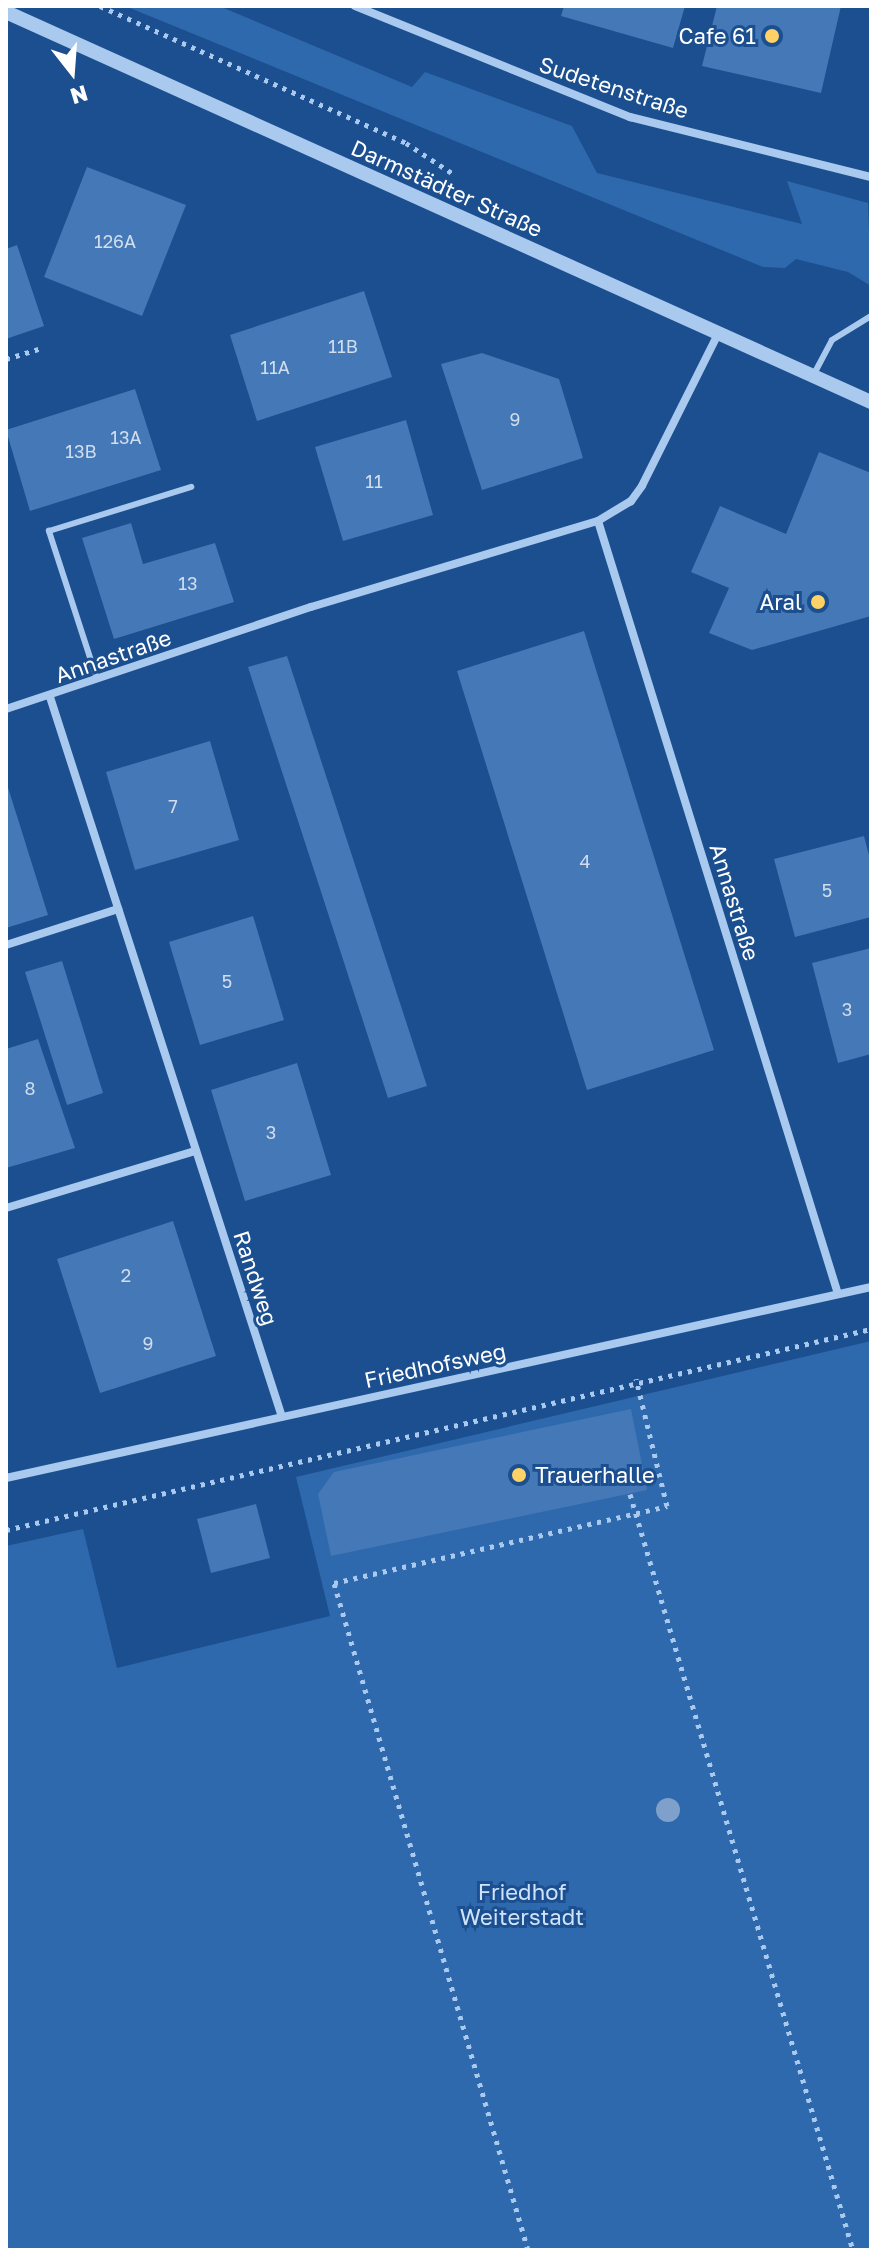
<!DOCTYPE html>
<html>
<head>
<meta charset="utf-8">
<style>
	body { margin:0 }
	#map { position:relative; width:877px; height:2256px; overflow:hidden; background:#1b4f8f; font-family:"Golos Text",sans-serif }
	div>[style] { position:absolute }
	.green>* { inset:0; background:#2e69ad }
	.building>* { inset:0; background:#4478b7 }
	.path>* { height:5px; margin-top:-2.5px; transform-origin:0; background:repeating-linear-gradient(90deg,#a9c9ee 0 4px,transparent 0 10px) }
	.service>* { height:6px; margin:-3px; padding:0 3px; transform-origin:3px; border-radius:3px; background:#a9c9ee }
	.minor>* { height:8px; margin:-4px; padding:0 4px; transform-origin:4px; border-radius:4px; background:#a9c9ee }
	.tertiary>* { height:14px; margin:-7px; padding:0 7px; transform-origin:7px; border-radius:7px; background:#a9c9ee }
	.trees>* { width:24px; height:24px; margin:-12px; border-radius:50%; background:#7ea0ca }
	.dots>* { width:22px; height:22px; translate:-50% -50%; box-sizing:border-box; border:4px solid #1b4f8f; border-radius:50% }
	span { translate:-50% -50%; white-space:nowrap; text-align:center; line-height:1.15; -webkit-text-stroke:6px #1b4f8f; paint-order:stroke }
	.number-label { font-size:18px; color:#d0dded }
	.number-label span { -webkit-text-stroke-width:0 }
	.poi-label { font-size:22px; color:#fff }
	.right { translate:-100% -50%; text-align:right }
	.left { translate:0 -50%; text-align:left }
	.street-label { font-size:22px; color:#fff }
	.park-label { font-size:22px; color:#cfe3fa }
	.frame { position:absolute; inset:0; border:8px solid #fff; pointer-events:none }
	.north { position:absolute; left:32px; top:32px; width:80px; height:80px; -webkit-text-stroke:6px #1b4f8f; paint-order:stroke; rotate:163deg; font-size:22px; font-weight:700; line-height:32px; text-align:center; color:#fff }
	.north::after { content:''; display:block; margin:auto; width:28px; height:36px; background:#fff; clip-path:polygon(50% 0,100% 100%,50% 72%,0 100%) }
</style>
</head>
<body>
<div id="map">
	<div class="green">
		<div style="clip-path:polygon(125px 6px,219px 6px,412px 87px,425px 72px,572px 126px,597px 173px,802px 224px,787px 181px,868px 203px,871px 286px,848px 272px,796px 259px,785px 268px,763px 267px)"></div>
		<div style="clip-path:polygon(871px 1341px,871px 2250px,7px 2250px,6px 1546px,83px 1529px,117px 1668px,330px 1616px,296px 1477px)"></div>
	</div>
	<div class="building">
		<div style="clip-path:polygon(564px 6px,685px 6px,673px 48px,561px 16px)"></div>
		<div style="clip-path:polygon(717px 6px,841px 6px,821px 93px,702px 66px)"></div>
		<div style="clip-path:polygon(87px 167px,186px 205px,142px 316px,44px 277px)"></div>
		<div style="clip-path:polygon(17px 245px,44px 326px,6px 339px,6px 249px)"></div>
		<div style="clip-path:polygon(364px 291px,392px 377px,257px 421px,230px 335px)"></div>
		<div style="clip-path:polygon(482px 353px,559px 379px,583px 458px,482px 490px,441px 364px)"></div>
		<div style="clip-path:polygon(135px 389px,161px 470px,30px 511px,6px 430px)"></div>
		<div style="clip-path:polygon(406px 420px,433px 515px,343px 541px,315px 447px)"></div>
		<div style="clip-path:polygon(819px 452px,871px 473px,871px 616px,752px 650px,709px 633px,729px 588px,691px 572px,720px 506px,786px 534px)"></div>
		<div style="clip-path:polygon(131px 523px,143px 564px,215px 543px,234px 602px,114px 639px,82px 538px)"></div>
		<div style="clip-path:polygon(584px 631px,714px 1050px,587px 1090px,457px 671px)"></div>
		<div style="clip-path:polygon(287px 656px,427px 1086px,388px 1098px,248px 667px)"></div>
		<div style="clip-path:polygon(210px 741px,239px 840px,135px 870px,106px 772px)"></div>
		<div style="clip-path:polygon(6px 781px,48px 915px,6px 928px)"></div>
		<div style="clip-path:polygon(864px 836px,871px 863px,871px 917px,795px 937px,774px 859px)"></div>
		<div style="clip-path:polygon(253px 916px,284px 1020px,200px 1045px,169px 942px)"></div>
		<div style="clip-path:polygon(871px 948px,871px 1054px,838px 1063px,812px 963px)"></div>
		<div style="clip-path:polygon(62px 961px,103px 1093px,67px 1105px,25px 972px)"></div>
		<div style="clip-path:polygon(38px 1039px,75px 1148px,6px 1168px,6px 1049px)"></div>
		<div style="clip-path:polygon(297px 1063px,331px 1175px,245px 1201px,211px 1090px)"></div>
		<div style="clip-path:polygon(173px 1221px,216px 1356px,100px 1393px,57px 1259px)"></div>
		<div style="clip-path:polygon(631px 1409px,647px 1490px,331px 1556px,318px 1494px,334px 1472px)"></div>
		<div style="clip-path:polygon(256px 1504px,270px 1558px,211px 1573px,197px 1519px)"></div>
	</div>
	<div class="path">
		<div style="left:100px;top:6px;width:335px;rotate:24.1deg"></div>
		<div style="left:406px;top:143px;width:55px;rotate:33.1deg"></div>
		<div style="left:6px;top:359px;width:37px;rotate:-17deg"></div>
		<div style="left:630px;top:1494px;width:788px;rotate:73.57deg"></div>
		<div style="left:6px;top:1530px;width:888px;rotate:-13.08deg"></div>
		<div style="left:528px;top:2250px;width:695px;rotate:-106.22deg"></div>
		<div style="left:334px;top:1583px;width:342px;rotate:-13deg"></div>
		<div style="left:667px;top:1506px;width:131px;rotate:-103.7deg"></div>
	</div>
	<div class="service">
		<div style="left:814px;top:374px;width:38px;rotate:-62deg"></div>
		<div style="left:832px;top:340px;width:46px;rotate:-31.6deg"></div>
		<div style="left:97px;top:679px;width:156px;rotate:-108deg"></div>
		<div style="left:49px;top:531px;width:149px;rotate:-17.2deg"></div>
	</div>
	<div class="minor">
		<div style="left:355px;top:6px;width:297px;rotate:22deg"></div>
		<div style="left:630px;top:117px;width:248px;rotate:14deg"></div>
		<div style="left:718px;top:334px;width:170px;rotate:116.6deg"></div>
		<div style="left:642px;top:486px;width:19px;rotate:126deg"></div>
		<div style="left:631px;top:501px;width:39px;rotate:149deg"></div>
		<div style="left:598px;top:521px;width:809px;rotate:72.75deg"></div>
		<div style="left:50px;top:697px;width:756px;rotate:72.14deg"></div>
		<div style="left:6px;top:709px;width:322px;rotate:-18.5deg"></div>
		<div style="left:311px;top:607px;width:300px;rotate:-16.7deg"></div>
		<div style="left:6px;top:945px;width:118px;rotate:-17.8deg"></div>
		<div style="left:6px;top:1208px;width:197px;rotate:-16.8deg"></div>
		<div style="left:6px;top:1478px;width:886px;rotate:-12.45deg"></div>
	</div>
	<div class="tertiary">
		<div style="left:6px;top:12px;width:949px;rotate:24.27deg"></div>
	</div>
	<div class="trees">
		<div style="left:668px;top:1810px"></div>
	</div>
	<div class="dots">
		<div style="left:772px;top:36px;background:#ffd166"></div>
		<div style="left:818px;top:602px;background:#ffd166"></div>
		<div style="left:519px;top:1475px;background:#ffd166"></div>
	</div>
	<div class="number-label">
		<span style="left:115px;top:241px">126A</span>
		<span style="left:343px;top:346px">11B</span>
		<span style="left:275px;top:367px">11A</span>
		<span style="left:515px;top:419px">9</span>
		<span style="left:126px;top:437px">13A</span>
		<span style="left:81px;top:451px">13B</span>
		<span style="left:374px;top:481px">11</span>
		<span style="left:188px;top:583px">13</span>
		<span style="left:173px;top:806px">7</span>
		<span style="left:585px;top:861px">4</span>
		<span style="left:827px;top:890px">5</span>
		<span style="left:227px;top:981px">5</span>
		<span style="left:847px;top:1009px">3</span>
		<span style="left:30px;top:1088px">8</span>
		<span style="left:271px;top:1132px">3</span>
		<span style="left:126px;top:1275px">2</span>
		<span style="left:148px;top:1343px">9</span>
	</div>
	<div class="poi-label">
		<span class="right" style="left:756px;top:36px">Cafe 61</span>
		<span class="right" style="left:802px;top:602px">Aral</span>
		<span class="left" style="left:535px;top:1475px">Trauerhalle</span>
	</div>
	<div class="street-label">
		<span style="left:614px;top:87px;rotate:18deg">Sudetenstraße</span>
		<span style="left:447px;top:188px;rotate:24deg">Darmstädter Straße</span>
		<span style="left:113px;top:656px;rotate:-19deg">Annastraße</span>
		<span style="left:735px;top:902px;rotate:73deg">Annastraße</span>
		<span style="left:256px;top:1278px;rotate:72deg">Randweg</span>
		<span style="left:435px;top:1365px;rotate:-12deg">Friedhofsweg</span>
	</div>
	<div class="park-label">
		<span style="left:522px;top:1904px">Friedhof<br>Weiterstadt</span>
	</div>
	<div class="frame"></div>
	<div class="north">N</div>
</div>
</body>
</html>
